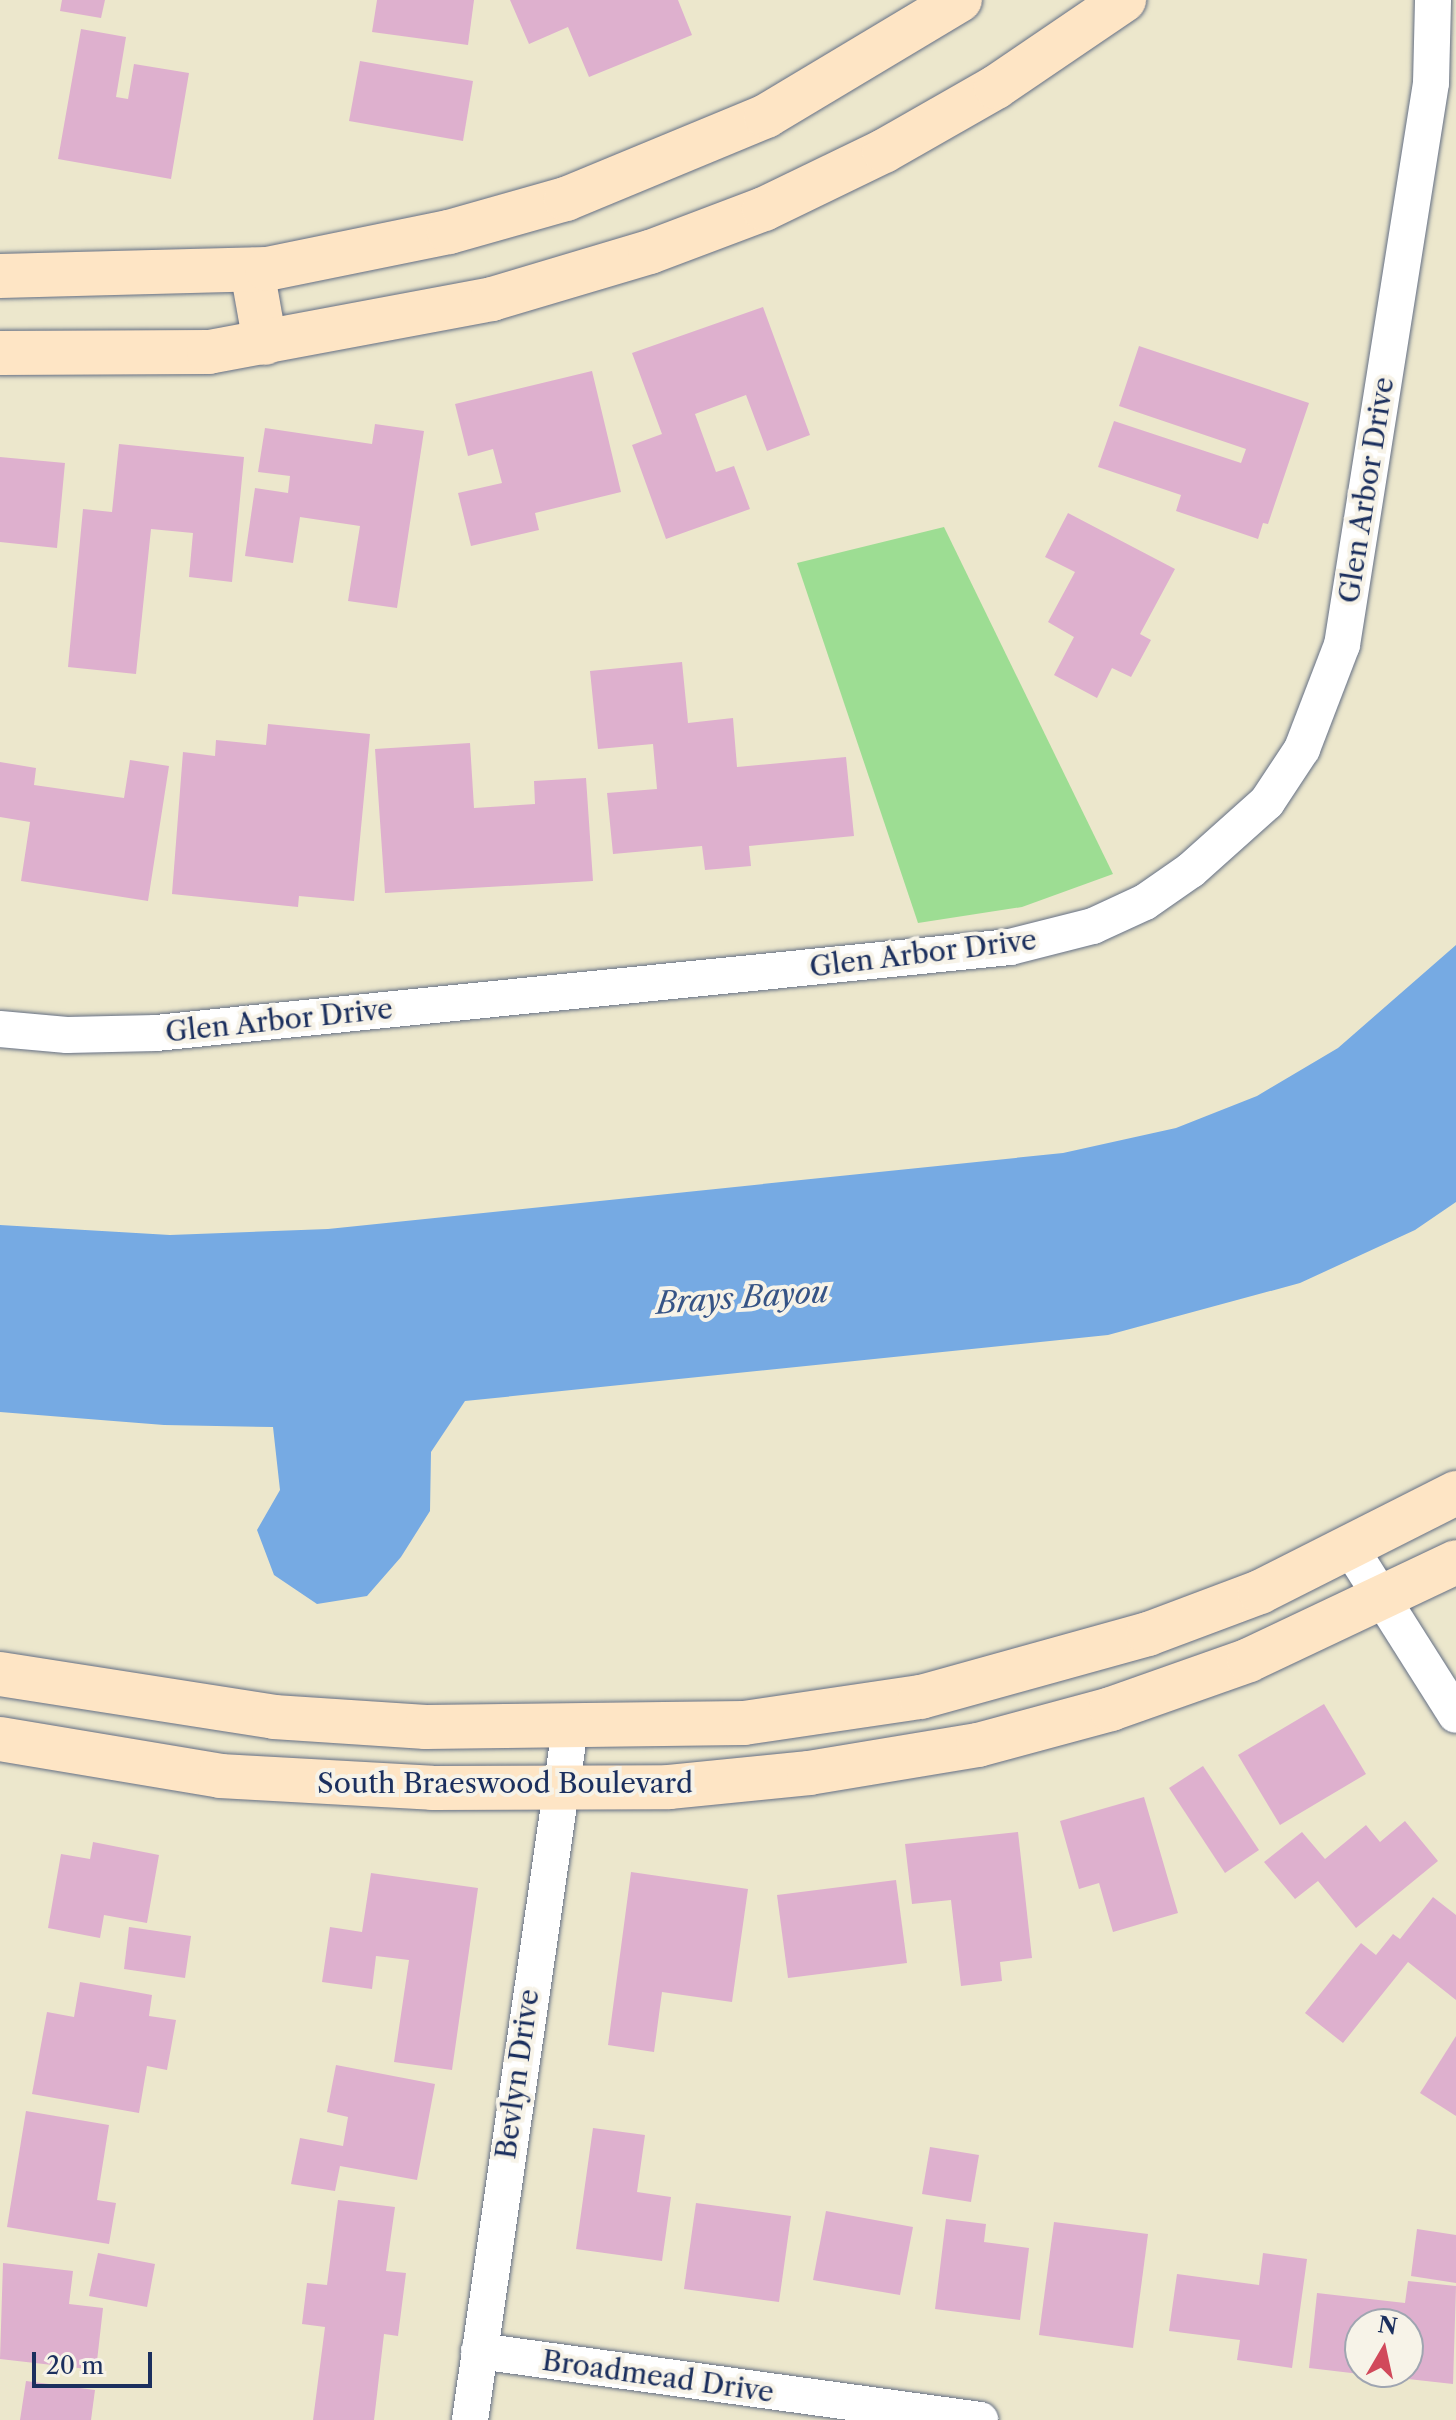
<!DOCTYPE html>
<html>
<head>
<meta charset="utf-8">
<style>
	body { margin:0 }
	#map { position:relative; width:1456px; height:2420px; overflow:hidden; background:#ece7cc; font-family:"Libre Caslon Text",serif }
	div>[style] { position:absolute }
	.green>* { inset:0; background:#9ddd93 }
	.water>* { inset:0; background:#76aae3 }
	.building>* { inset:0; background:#deb0ce }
	.roads { filter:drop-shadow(0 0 2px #646f84) drop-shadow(0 0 2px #646f84) }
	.minor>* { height:36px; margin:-18px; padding:0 18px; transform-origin:18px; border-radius:18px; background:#fff }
	.secondary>* { height:44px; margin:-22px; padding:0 22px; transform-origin:22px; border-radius:22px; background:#fee5c5 }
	span { translate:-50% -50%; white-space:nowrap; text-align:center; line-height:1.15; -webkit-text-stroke:8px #f7f3e8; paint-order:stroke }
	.street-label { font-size:28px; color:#1b2f5e }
	.water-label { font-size:30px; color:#365486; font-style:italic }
	.north { position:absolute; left:1344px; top:2308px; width:80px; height:80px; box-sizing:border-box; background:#f7f3e8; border:2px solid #9fa5b1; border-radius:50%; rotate:9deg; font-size:22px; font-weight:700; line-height:32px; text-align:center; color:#1b2f5e }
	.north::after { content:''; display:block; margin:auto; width:28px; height:36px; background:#d1495b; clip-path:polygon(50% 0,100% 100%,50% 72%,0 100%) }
	.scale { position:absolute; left:32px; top:2352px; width:120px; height:36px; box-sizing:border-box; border:4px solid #1b2f5e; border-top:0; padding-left:10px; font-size:24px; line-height:28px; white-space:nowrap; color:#1b2f5e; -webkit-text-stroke:6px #f7f3e8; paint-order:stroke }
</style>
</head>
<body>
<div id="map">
	<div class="green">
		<div style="clip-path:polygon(944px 527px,1113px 874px,1022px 907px,918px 923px,797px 563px)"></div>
	</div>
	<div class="water">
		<div style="clip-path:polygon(1456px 945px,1456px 1202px,1415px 1230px,1300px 1283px,1108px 1335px,465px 1401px,431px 1452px,430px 1511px,401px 1557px,367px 1596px,317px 1604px,274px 1575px,257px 1530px,280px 1490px,273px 1427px,164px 1425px,0 1412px,0 1225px,170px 1235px,328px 1229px,1063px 1153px,1176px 1128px,1257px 1096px,1338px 1048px)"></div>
	</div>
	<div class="building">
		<div style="clip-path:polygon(62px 0,105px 0,101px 18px,60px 11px)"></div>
		<div style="clip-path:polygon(377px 0,474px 0,468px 45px,372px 32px)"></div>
		<div style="clip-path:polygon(510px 0,678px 0,692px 35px,589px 77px,568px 27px,529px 44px)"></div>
		<div style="clip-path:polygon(81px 29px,126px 37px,116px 97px,128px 99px,134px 64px,189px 73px,171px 179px,58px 159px)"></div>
		<div style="clip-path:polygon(360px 61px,473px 81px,463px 141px,349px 121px)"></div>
		<div style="clip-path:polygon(763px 307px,810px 435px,767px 451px,746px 395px,695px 414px,716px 472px,734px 466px,750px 509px,666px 539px,632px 445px,662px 434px,632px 353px)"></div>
		<div style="clip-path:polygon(1139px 346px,1309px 403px,1268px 524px,1263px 523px,1258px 539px,1176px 511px,1181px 495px,1098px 467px,1114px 421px,1241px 463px,1246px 449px,1119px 406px)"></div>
		<div style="clip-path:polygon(592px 371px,621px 492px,535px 513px,539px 530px,471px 546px,458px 493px,502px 483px,493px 449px,468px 456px,455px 404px)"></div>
		<div style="clip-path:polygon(375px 424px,424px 431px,397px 608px,348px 601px,360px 526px,300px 517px,293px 563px,245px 556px,255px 488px,288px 493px,290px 476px,258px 472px,265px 428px,372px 444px)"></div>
		<div style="clip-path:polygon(119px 444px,244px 457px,232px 582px,189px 577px,193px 533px,151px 529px,136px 674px,68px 667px,83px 509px,112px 512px)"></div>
		<div style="clip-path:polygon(0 457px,65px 463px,57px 548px,0 542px)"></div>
		<div style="clip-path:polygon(1068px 513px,1175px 569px,1140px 634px,1151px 640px,1131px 677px,1112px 668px,1097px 698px,1054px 675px,1074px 637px,1048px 622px,1075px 572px,1045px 557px)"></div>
		<div style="clip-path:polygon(682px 662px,688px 723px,733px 718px,737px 767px,846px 757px,854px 836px,749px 846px,751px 866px,705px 870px,702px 846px,613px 854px,607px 793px,657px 789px,653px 744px,598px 749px,590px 671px)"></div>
		<div style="clip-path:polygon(268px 724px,370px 734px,354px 901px,299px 896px,298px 907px,172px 894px,183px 752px,215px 756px,216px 740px,266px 745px)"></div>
		<div style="clip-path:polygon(470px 743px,474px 808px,535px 804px,534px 781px,586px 778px,593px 881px,385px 893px,375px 749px)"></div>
		<div style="clip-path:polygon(130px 760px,169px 766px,148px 901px,21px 881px,30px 822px,0 817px,0 762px,36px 768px,34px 785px,124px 798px)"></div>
		<div style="clip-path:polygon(1324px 1704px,1366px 1774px,1280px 1825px,1238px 1755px)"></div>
		<div style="clip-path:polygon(1203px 1766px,1259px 1850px,1225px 1873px,1169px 1788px)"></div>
		<div style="clip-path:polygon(1144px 1797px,1178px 1913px,1113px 1932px,1099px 1883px,1079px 1889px,1060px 1821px)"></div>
		<div style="clip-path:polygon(1405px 1821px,1438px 1861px,1356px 1928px,1318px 1881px,1295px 1899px,1264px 1862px,1302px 1832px,1325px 1859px,1366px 1825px,1380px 1842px)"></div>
		<div style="clip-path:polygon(1018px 1832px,1032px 1958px,1000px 1962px,1002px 1981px,961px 1986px,951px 1900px,912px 1904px,905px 1844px)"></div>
		<div style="clip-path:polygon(93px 1842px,159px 1855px,147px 1923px,104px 1915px,100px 1938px,48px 1928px,61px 1854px,90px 1859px)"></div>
		<div style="clip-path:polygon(631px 1872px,748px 1889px,732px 2002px,662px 1992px,654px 2052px,608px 2045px)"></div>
		<div style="clip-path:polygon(371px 1873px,478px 1888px,452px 2070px,394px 2062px,409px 1960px,376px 1956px,372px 1989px,322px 1982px,330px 1927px,362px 1932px)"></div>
		<div style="clip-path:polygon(896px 1880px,907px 1963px,788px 1978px,777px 1895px)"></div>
		<div style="clip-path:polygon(1433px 1897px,1456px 1915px,1456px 2000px,1408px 1962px,1343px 2043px,1305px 2013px,1361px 1943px,1376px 1955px,1393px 1934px,1400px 1939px)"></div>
		<div style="clip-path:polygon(129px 1927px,191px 1936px,185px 1978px,124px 1969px)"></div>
		<div style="clip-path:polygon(80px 1982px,152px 1995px,149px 2016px,176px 2020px,167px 2070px,147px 2066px,139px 2113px,32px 2094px,47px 2012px,74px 2017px)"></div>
		<div style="clip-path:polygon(1456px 2036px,1456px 2116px,1420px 2093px)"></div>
		<div style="clip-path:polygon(336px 2065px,435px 2084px,417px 2180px,340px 2166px,335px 2191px,291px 2184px,300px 2138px,343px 2146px,348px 2117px,327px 2112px)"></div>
		<div style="clip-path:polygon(26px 2111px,109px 2125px,97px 2200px,116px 2203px,109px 2244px,7px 2227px)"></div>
		<div style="clip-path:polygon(593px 2128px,645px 2135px,637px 2192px,671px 2197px,662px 2261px,576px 2249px)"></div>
		<div style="clip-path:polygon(930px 2147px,979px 2155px,971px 2202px,922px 2194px)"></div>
		<div style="clip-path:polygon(338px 2200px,395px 2207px,386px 2271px,406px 2273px,398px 2336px,384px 2334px,374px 2420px,313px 2420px,325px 2327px,302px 2324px,307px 2283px,327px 2285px)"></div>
		<div style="clip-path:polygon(696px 2203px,791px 2216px,779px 2302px,684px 2289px)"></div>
		<div style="clip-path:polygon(826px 2211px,913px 2227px,900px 2295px,813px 2280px)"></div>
		<div style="clip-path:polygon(946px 2219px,986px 2224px,984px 2242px,1029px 2248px,1020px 2320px,935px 2309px)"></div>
		<div style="clip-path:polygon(1054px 2222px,1148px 2234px,1133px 2348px,1039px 2335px)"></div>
		<div style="clip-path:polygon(1417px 2229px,1456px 2235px,1456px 2283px,1411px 2276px)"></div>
		<div style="clip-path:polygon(98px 2253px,155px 2264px,147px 2307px,89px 2296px)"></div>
		<div style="clip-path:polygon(1263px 2253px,1307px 2259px,1292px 2368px,1237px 2360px,1240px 2340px,1169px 2331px,1177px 2274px,1259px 2285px)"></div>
		<div style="clip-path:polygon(3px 2263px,73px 2271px,69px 2304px,103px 2308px,96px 2370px,0 2359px)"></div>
		<div style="clip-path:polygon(1408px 2281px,1456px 2286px,1453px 2384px,1363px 2374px,1408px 2372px,1408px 2324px,1360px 2324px,1360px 2374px,1309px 2368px,1317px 2293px,1405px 2303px)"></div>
		<div style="clip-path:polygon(26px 2381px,95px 2390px,91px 2420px,20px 2420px)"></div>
	</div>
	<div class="roads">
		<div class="minor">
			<div style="left:0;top:1029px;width:67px;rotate:5.1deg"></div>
			<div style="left:67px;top:1035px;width:89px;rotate:-1.3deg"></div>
			<div style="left:156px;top:1033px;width:858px;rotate:-5.75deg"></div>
			<div style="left:1010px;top:947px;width:86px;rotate:-14.2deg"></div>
			<div style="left:1093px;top:926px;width:57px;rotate:-24.8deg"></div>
			<div style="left:1145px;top:902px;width:56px;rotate:-34.8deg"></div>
			<div style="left:1191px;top:870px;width:102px;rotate:-41.8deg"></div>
			<div style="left:1267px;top:802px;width:64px;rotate:-56.6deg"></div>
			<div style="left:1302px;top:749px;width:111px;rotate:-69deg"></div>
			<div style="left:1342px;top:645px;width:569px;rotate:-81deg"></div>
			<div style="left:1431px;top:83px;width:83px;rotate:-88.6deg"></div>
			<div style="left:1351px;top:1549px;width:196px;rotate:57.7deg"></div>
			<div style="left:479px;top:2351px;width:506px;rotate:7.84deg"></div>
			<div style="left:470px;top:2420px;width:698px;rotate:-81.77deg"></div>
		</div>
		<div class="secondary">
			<div style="left:252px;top:270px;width:74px;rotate:79.9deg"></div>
			<div style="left:0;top:276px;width:267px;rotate:-1.5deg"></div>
			<div style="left:267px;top:269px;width:186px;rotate:-11.5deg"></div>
			<div style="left:449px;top:232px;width:122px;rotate:-15.8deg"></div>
			<div style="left:566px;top:199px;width:217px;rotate:-22.5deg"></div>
			<div style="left:766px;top:116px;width:226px;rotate:-30.9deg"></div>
			<div style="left:0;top:353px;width:209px;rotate:-0.3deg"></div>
			<div style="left:209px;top:352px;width:288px;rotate:-10.6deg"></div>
			<div style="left:492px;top:299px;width:165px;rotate:-16.6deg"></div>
			<div style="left:650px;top:252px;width:122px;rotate:-20.7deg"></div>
			<div style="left:764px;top:209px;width:133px;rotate:-25.8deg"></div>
			<div style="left:884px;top:151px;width:129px;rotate:-29.7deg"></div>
			<div style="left:996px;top:87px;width:155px;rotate:-34.2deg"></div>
			<div style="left:0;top:1674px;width:277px;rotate:8.9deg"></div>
			<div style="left:274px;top:1717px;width:152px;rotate:3.8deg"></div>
			<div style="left:426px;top:1727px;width:318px;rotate:-0.7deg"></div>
			<div style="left:744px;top:1723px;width:179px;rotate:-8.4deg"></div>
			<div style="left:921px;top:1697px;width:236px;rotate:-15.5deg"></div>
			<div style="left:1148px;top:1634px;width:120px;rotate:-20.6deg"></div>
			<div style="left:1260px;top:1592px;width:220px;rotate:-26.8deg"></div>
			<div style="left:0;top:1739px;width:223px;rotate:9.5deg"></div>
			<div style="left:220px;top:1776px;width:212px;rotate:3.2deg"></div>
			<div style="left:432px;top:1788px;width:237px;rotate:-0.2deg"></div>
			<div style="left:669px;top:1787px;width:141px;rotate:-5.7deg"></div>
			<div style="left:809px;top:1773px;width:171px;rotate:-9.4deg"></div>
			<div style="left:978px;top:1745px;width:138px;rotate:-15.1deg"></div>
			<div style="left:1111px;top:1709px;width:146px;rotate:-19.5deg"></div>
			<div style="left:1249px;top:1660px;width:229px;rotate:-25.3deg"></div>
		</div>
	</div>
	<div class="street-label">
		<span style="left:1366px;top:490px;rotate:-81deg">Glen Arbor Drive</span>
		<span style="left:923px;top:953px;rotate:-7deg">Glen Arbor Drive</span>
		<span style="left:279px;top:1020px;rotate:-6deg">Glen Arbor Drive</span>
		<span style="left:505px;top:1783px">South Braeswood Boulevard</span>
		<span style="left:517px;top:2074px;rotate:-82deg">Bevlyn Drive</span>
		<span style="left:658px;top:2376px;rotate:8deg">Broadmead Drive</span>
	</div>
	<div class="water-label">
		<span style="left:742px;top:1298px;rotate:-4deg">Brays Bayou</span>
	</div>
	<div class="north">N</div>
	<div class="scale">20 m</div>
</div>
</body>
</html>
